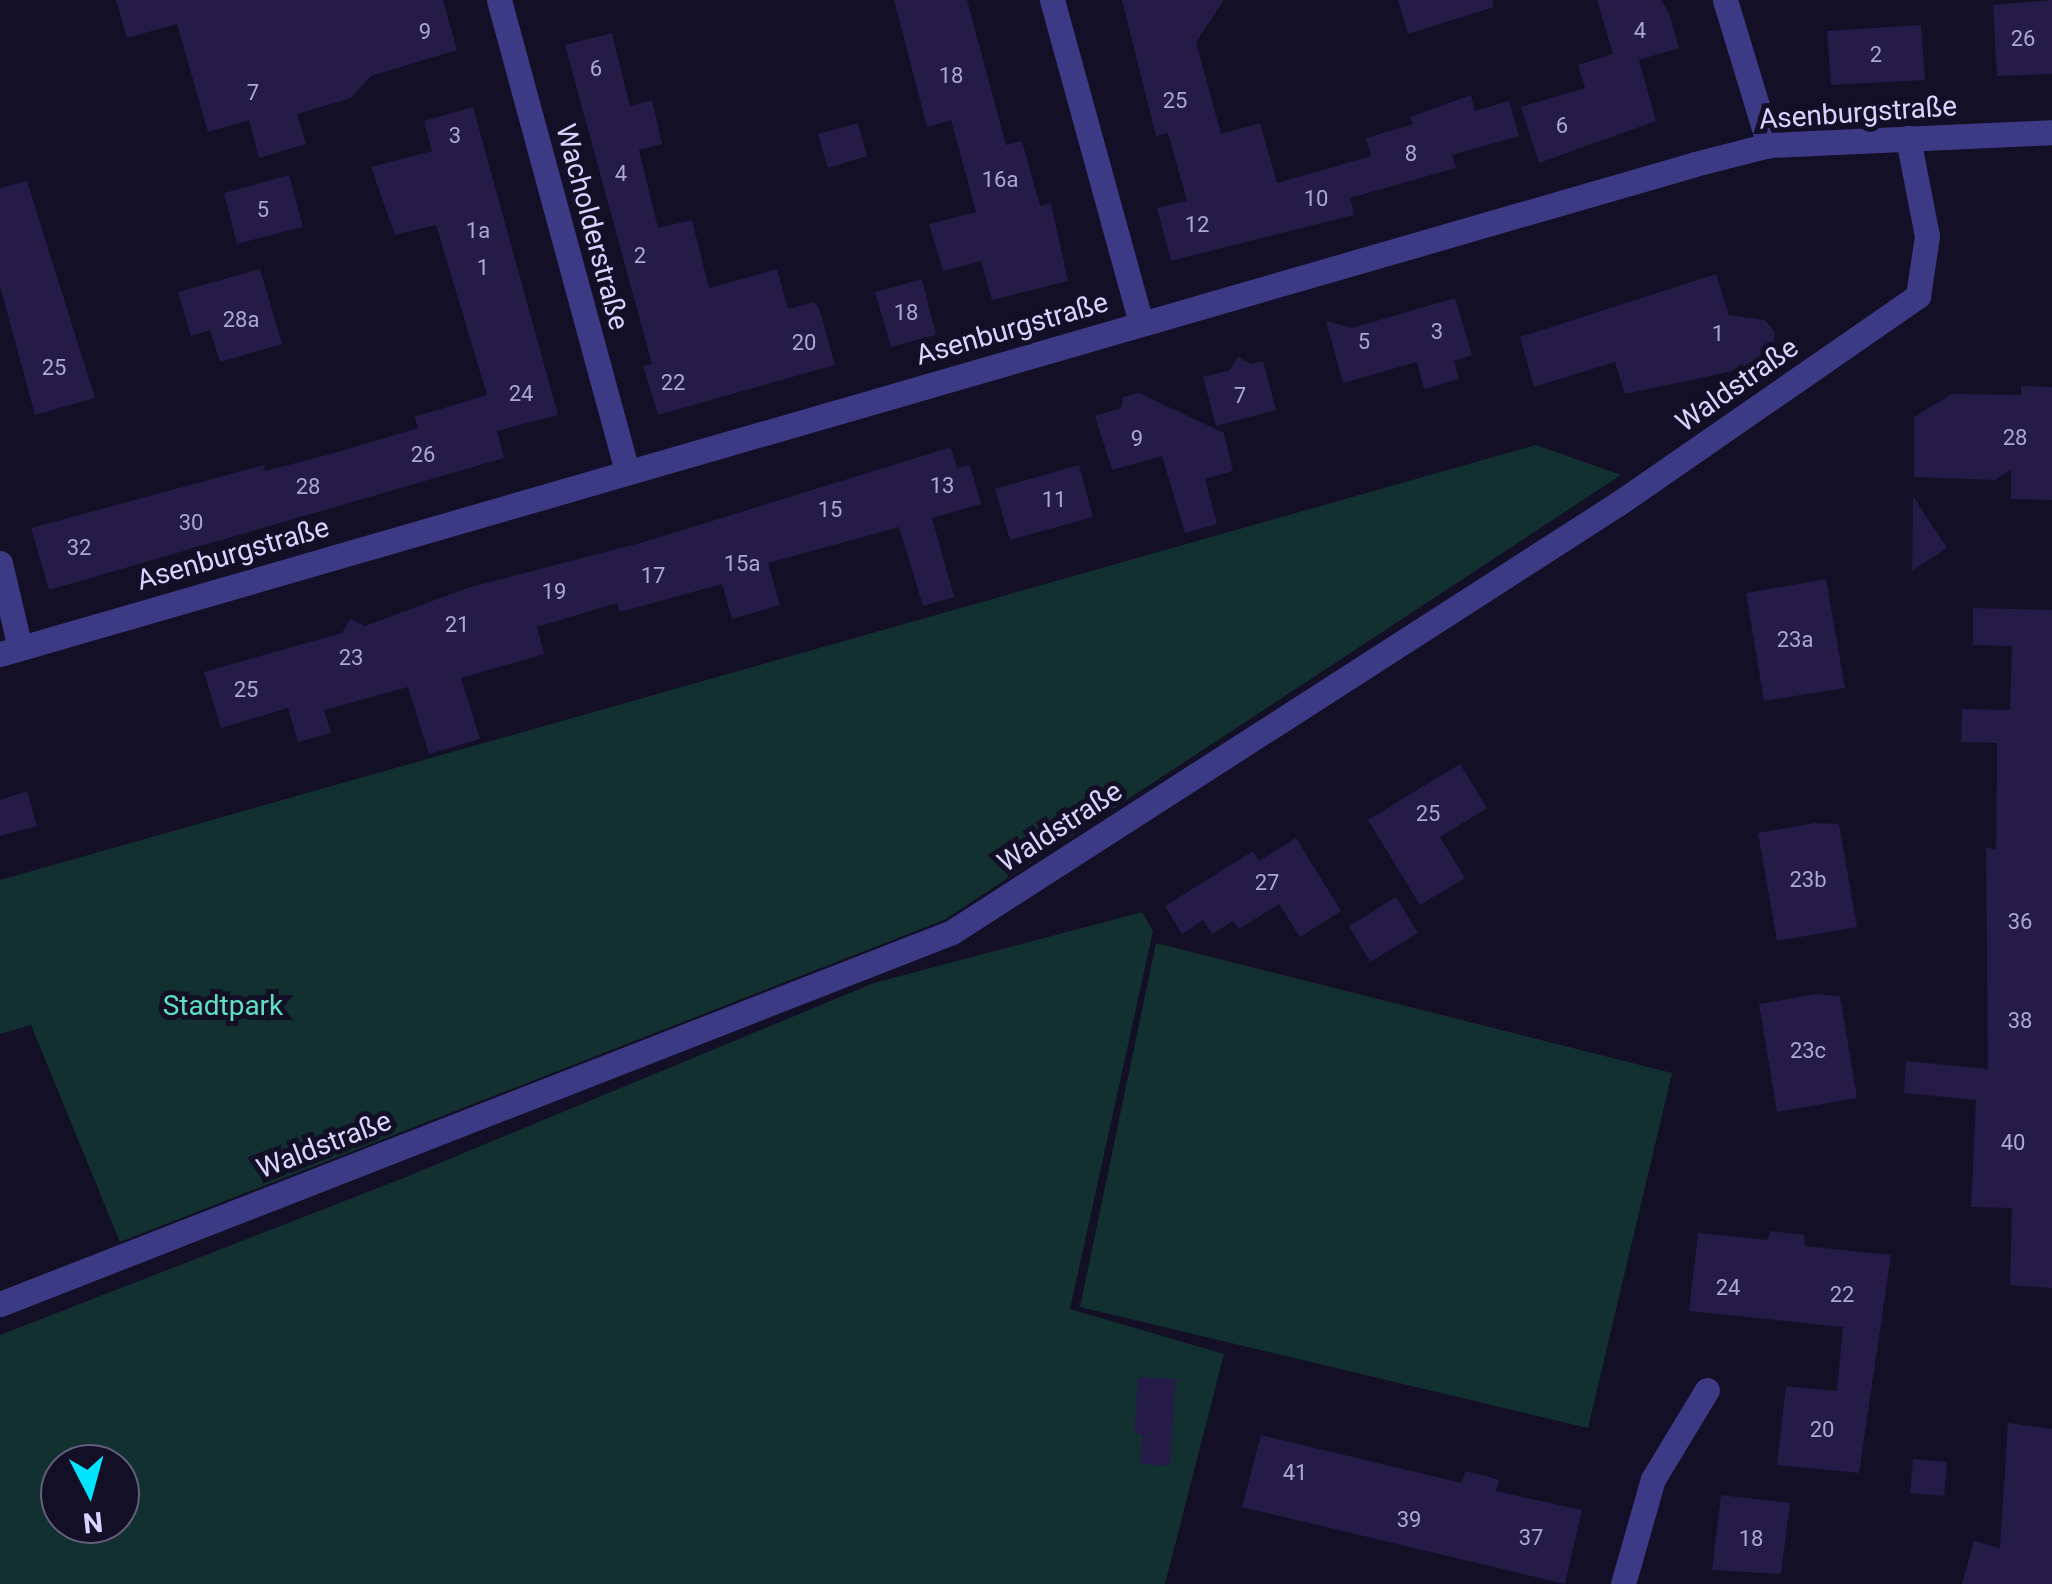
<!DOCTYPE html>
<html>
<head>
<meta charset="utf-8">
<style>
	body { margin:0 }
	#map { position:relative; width:2052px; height:1584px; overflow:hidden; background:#130f26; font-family:Roboto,sans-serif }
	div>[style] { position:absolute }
	.green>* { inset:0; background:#12302f }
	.building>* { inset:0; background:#241b47 }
	.street>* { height:25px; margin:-12.5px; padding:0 12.5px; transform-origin:12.5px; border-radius:12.5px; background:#3d3a85 }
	span { translate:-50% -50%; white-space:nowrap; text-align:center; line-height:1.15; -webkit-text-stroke:10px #130f26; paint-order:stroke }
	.number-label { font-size:22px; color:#aca6d1 }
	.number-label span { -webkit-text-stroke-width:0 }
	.street-label { font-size:28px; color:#d9d4ff }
	.park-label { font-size:28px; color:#5fe0c0 }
	.north { position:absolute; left:40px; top:1444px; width:100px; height:100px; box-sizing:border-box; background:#130f26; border:2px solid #625e7d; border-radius:50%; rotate:174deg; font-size:28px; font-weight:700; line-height:40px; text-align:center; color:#d9d4ff }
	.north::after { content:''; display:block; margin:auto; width:35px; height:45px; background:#00e5ff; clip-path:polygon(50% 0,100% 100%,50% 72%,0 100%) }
</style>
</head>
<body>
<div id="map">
	<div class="green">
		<div style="clip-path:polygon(1536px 445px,1621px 475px,944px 920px,120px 1242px,31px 1025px,0 1034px,0 880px)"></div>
		<div style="clip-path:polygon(evenodd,1142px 912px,1153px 931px,1070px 1309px,1224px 1354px,1165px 1584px,0 1584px,0 1335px,401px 1179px,874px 983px,1142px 912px,60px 1464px,120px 1464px,120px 1524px,60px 1524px,60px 1464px)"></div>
		<div style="clip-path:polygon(1156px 943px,1672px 1073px,1588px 1428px,1080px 1307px)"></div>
	</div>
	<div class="building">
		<div style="clip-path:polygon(116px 0,443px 0,457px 50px,371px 76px,351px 98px,297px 114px,306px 144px,259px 158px,249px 120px,208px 132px,177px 24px,127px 38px)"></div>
		<div style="clip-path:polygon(894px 0,967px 0,1006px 145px,1022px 141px,1040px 206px,1051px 203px,1068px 281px,992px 300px,981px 261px,943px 271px,929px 224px,976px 212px,951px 120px,927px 127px)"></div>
		<div style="clip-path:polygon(1122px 0,1224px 0,1196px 42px,1221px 134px,1260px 123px,1277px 183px,1371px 156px,1366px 138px,1413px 124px,1410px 117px,1471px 95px,1475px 111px,1509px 101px,1519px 136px,1452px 155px,1456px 168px,1350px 198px,1354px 215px,1171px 261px,1157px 208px,1187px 201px,1168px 133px,1156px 136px)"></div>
		<div style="clip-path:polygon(1398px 0,1492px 0,1494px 7px,1408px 34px)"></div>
		<div style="clip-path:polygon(1597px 0,1661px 0,1669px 13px,1679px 48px,1639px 60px,1656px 121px,1539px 163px,1521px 107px,1585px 88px,1578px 65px,1613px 54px)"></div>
		<div style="clip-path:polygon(2052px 0,2052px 74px,1997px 76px,1993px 5px)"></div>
		<div style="clip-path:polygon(1921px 25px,1925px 80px,1831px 85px,1827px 31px)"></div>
		<div style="clip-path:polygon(612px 33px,630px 106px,652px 100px,662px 144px,639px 150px,658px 228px,692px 220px,709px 288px,777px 269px,788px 309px,814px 302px,819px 308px,835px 365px,658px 415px,643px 366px,652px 364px,565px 45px)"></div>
		<div style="clip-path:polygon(473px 107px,558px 415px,497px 431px,504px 458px,49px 590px,31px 528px,264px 465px,265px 471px,331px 454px,418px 428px,414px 417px,487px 395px,436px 225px,395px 235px,371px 167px,432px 151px,424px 121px)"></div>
		<div style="clip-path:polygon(858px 123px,867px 156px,828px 168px,818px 134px)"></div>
		<div style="clip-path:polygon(289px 175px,303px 227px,237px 244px,224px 193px)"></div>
		<div style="clip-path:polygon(27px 181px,95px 398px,35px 415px,0 286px,0 188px)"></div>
		<div style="clip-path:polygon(260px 269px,282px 344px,220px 362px,210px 330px,191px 336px,178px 292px)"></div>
		<div style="clip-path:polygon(1716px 274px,1729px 315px,1765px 320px,1775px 332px,1774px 347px,1757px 366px,1625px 394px,1615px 362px,1534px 387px,1520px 337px)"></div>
		<div style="clip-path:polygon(922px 279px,936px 335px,891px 347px,875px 292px)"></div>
		<div style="clip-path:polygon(1455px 298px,1472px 355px,1454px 361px,1459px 379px,1424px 389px,1417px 362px,1343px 383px,1326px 321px,1352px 328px)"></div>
		<div style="clip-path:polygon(1238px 357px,1251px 364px,1263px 361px,1276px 410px,1216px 426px,1203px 377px,1230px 370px)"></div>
		<div style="clip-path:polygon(2021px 386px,2052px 387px,2052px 500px,2011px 499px,2011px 469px,1995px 480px,1914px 477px,1914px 417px,1952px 394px,2021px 395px)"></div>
		<div style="clip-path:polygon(1139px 393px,1224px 433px,1233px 471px,1205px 479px,1217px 524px,1185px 533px,1162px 456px,1112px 470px,1095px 416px,1121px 408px,1123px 397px)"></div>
		<div style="clip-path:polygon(951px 447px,957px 468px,970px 465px,981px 504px,932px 518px,954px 597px,923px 606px,899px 527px,768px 563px,780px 605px,732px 619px,722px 584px,620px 612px,617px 603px,537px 627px,544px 654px,461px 678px,480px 739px,429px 754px,408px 687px,324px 710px,331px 733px,298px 742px,288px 708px,221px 728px,204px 672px,342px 633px,350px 619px,365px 626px,467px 588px,644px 542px)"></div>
		<div style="clip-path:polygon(1079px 465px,1093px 517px,1010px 540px,995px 489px)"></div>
		<div style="clip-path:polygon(1913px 496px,1947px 548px,1912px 571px)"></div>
		<div style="clip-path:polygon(1826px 579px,1845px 688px,1764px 701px,1746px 593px)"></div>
		<div style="clip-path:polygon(1973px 608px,2052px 610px,2052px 1288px,2010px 1285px,2012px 1208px,1971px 1207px,1976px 1100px,1904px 1093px,1906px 1061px,1988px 1069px,1986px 848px,1996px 849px,1997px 743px,1961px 742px,1962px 709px,2010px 710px,2012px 646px,1973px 645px)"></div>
		<div style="clip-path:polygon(1460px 764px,1487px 808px,1440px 837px,1465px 878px,1420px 905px,1368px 820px)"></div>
		<div style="clip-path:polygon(27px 791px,37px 826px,0 836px,0 800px)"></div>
		<div style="clip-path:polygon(1815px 823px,1839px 824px,1857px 927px,1777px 941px,1758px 833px)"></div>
		<div style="clip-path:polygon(1296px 838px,1341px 911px,1300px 937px,1279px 904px,1239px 929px,1233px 921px,1212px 934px,1203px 920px,1182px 934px,1165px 906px,1253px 851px,1259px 861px)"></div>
		<div style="clip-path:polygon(1396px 897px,1418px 933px,1370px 962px,1349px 926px)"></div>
		<div style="clip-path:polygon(1816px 994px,1840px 996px,1857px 1098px,1777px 1112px,1759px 1004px)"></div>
		<div style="clip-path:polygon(1770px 1231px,1804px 1235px,1805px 1246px,1891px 1255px,1859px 1473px,1777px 1465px,1786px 1386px,1837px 1391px,1843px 1327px,1689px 1311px,1698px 1233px,1768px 1240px)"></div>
		<div style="clip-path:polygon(1138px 1377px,1176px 1379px,1170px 1466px,1140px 1464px,1142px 1434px,1134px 1434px)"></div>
		<div style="clip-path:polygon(2008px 1423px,2052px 1429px,2052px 1584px,1962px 1584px,1974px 1541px,2000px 1548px)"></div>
		<div style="clip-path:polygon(1261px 1435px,1462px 1483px,1465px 1471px,1482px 1475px,1499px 1480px,1496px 1491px,1582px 1510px,1565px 1584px,1242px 1507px)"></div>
		<div style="clip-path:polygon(1913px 1459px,1947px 1462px,1944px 1496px,1910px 1493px)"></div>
		<div style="clip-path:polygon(1721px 1495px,1790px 1503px,1781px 1574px,1712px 1570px)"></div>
	</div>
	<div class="street">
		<div style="left:499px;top:0;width:487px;rotate:74.8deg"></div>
		<div style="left:1052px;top:0;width:335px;rotate:74.6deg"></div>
		<div style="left:1725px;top:0;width:152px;rotate:73.1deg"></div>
		<div style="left:0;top:563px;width:87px;rotate:76.8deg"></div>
		<div style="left:0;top:654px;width:1764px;rotate:-16.12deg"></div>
		<div style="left:1695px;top:164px;width:76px;rotate:-14.4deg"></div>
		<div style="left:1769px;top:145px;width:283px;rotate:-2.6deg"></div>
		<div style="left:0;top:1304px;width:1022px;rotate:-21.34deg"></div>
		<div style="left:952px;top:932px;width:793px;rotate:-32.75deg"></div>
		<div style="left:1619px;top:503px;width:364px;rotate:-34.7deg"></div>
		<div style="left:1918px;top:296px;width:61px;rotate:-81.5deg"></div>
		<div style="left:1927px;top:236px;width:100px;rotate:-101deg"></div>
		<div style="left:1623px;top:1584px;width:109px;rotate:-74.1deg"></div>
		<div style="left:1653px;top:1479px;width:104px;rotate:-58.8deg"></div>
	</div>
	<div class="number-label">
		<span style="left:1640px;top:31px">4</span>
		<span style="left:425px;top:32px">9</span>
		<span style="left:2023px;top:39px">26</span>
		<span style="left:1876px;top:55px">2</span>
		<span style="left:596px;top:69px">6</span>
		<span style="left:951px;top:76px">18</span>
		<span style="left:253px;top:93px">7</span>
		<span style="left:1175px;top:101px">25</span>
		<span style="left:1562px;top:126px">6</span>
		<span style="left:455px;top:136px">3</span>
		<span style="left:1411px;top:154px">8</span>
		<span style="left:621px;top:174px">4</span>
		<span style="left:1000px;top:180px">16a</span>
		<span style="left:1316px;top:199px">10</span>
		<span style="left:263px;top:210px">5</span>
		<span style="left:1197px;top:225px">12</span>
		<span style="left:478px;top:231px">1a</span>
		<span style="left:640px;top:256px">2</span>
		<span style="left:483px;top:268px">1</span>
		<span style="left:906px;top:313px">18</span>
		<span style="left:241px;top:320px">28a</span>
		<span style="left:1437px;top:332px">3</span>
		<span style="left:1718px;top:334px">1</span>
		<span style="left:1364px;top:342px">5</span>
		<span style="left:804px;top:343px">20</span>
		<span style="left:54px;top:368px">25</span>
		<span style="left:673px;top:383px">22</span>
		<span style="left:521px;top:394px">24</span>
		<span style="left:1240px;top:396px">7</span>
		<span style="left:2015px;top:438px">28</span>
		<span style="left:1137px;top:439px">9</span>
		<span style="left:423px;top:455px">26</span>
		<span style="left:942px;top:486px">13</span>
		<span style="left:308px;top:487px">28</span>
		<span style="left:1054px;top:500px">11</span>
		<span style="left:830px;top:510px">15</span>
		<span style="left:191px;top:523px">30</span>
		<span style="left:79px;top:548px">32</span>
		<span style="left:742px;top:564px">15a</span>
		<span style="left:653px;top:576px">17</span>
		<span style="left:554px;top:592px">19</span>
		<span style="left:457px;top:625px">21</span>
		<span style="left:1795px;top:640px">23a</span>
		<span style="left:351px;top:658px">23</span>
		<span style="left:246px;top:690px">25</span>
		<span style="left:1428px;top:814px">25</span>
		<span style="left:1808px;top:880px">23b</span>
		<span style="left:1267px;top:883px">27</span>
		<span style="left:2020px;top:922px">36</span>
		<span style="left:2020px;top:1021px">38</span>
		<span style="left:1808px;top:1051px">23c</span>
		<span style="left:2013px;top:1143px">40</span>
		<span style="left:1728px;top:1288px">24</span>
		<span style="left:1842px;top:1295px">22</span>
		<span style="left:1822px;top:1430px">20</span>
		<span style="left:1295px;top:1473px">41</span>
		<span style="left:1409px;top:1520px">39</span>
		<span style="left:1531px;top:1538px">37</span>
		<span style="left:1751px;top:1539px">18</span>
	</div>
	<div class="street-label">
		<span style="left:1858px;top:113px;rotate:-4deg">Asenburgstraße</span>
		<span style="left:592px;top:227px;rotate:75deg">Wacholderstraße</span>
		<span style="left:1012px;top:329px;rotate:-16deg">Asenburgstraße</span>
		<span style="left:1737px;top:385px;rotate:-35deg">Waldstraße</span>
		<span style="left:233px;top:554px;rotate:-16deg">Asenburgstraße</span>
		<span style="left:1060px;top:827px;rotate:-33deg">Waldstraße</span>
		<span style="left:324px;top:1145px;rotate:-21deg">Waldstraße</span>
	</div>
	<div class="park-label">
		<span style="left:223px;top:1006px">Stadtpark</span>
	</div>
	<div class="north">N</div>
</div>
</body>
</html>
